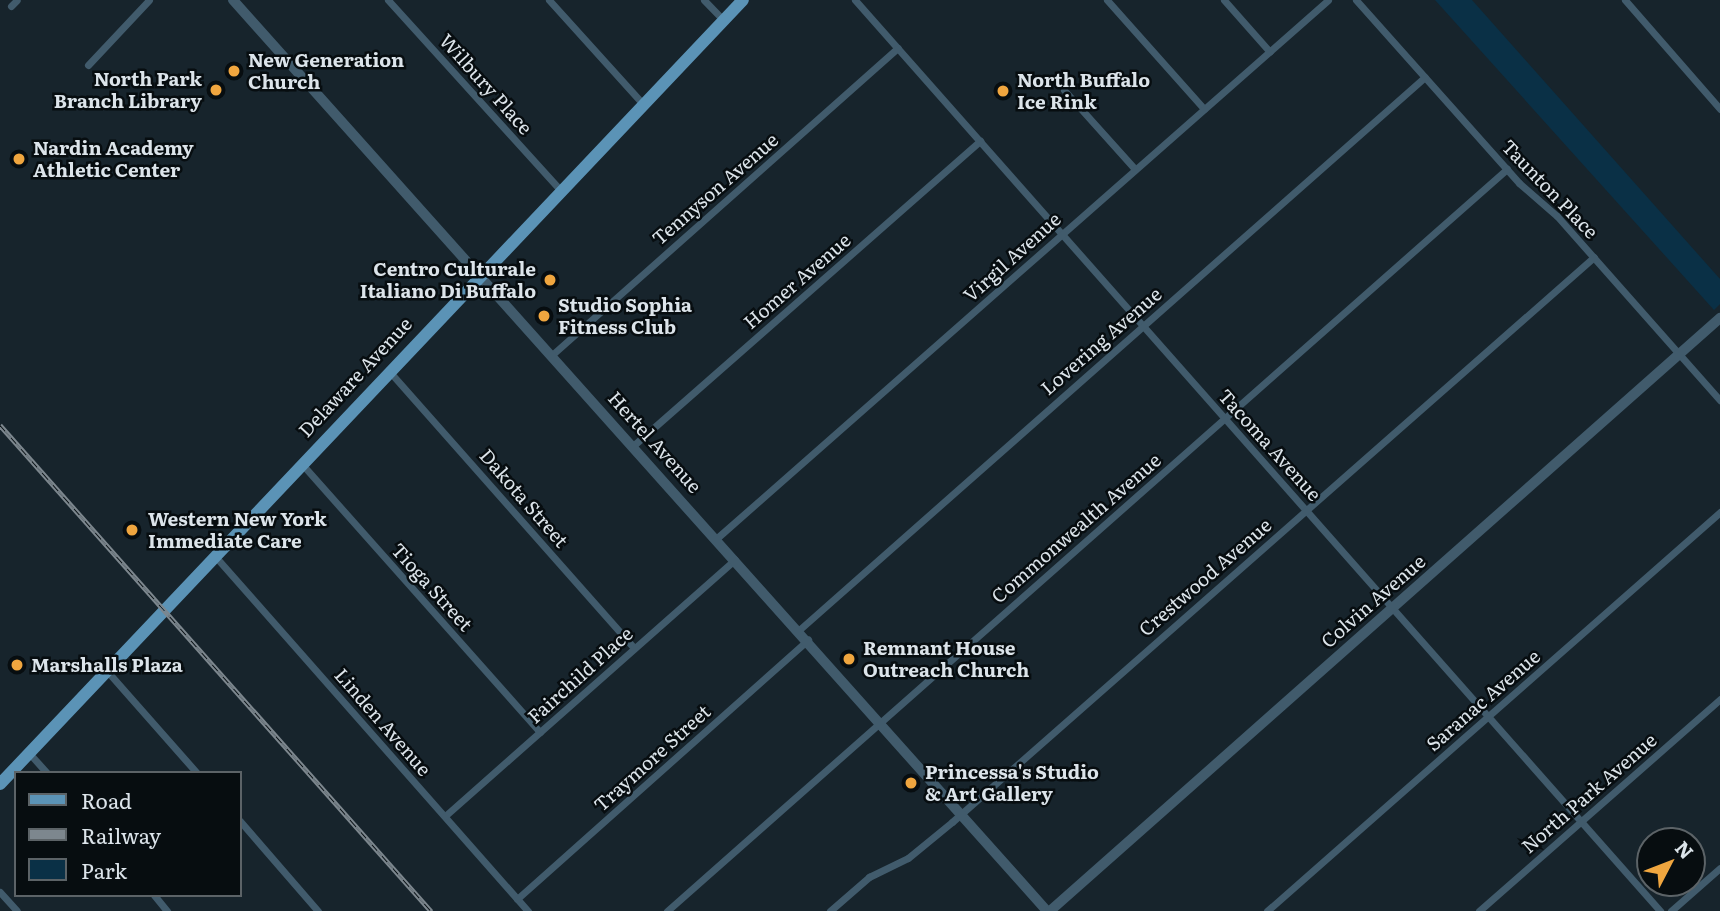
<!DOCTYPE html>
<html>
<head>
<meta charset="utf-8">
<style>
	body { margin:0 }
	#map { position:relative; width:1720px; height:911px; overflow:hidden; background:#17242c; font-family:Literata,serif }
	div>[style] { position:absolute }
	.green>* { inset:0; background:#0a3046 }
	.minor>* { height:7px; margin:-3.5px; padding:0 3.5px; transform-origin:3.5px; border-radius:3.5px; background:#415b6c }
	.tertiary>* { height:10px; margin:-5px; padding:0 5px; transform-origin:5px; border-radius:5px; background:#415b6c }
	.primary>* { height:12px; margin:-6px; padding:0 6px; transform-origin:6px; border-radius:6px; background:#5b93b6 }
	.rail>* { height:5px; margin-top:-2.5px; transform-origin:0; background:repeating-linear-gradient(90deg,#070d10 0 8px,#7d878e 0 16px); box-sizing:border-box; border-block:2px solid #7d878e }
	.dots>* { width:19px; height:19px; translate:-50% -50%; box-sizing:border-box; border:4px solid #070d10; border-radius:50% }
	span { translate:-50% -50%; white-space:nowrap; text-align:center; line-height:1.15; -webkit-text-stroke:5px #070d10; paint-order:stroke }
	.poi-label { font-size:19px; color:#dce4ea; font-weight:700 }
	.left { translate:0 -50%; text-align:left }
	.right { translate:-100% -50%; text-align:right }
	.street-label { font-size:19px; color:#dce4ea }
	.legend { position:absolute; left:14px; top:771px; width:228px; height:126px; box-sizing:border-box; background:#070d10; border:2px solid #5c6367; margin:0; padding:9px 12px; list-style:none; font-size:21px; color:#dce4ea }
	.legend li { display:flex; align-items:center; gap:14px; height:35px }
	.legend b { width:35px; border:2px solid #5c6367 }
	.north { position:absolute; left:1636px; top:827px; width:70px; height:70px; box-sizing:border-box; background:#070d10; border:2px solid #5c6367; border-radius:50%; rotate:48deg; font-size:19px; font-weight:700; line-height:28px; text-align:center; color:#dce4ea }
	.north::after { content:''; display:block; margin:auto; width:24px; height:32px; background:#f0a63f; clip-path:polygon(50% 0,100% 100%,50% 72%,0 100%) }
</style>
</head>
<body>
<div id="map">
	<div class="green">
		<div style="clip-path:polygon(1435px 0,1472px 0,1720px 279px,1720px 304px,1714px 310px)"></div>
	</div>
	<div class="minor">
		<div style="left:388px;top:0;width:256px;rotate:47.8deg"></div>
		<div style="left:549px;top:0;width:140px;rotate:47.9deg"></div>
		<div style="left:704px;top:0;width:28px;rotate:46deg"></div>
		<div style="left:855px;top:0;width:1216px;rotate:48.53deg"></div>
		<div style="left:1107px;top:0;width:146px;rotate:48.3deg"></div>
		<div style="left:1224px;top:0;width:69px;rotate:48.5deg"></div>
		<div style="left:1356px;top:0;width:245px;rotate:48.3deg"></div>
		<div style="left:1519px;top:183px;width:50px;rotate:41deg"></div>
		<div style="left:1557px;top:216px;width:246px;rotate:48.5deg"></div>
		<div style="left:1625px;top:0;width:145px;rotate:48.9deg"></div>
		<div style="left:11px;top:6px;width:8px;rotate:-45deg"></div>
		<div style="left:88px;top:65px;width:89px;rotate:-46.8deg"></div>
		<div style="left:1064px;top:90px;width:106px;rotate:48.1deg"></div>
		<div style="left:553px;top:354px;width:461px;rotate:-41.6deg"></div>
		<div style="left:389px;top:371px;width:370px;rotate:48.5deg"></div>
		<div style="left:634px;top:445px;width:461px;rotate:-41.3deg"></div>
		<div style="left:301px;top:463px;width:360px;rotate:48.4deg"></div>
		<div style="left:717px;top:538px;width:814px;rotate:-41.36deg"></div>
		<div style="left:214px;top:555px;width:475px;rotate:48.6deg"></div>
		<div style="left:799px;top:630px;width:835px;rotate:-41.46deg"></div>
		<div style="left:107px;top:671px;width:136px;rotate:48.6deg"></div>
		<div style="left:29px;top:753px;width:27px;rotate:48deg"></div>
		<div style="left:445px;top:816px;width:387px;rotate:-41.5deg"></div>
		<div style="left:240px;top:821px;width:119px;rotate:49.1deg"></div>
		<div style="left:0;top:892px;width:25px;rotate:48deg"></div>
		<div style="left:154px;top:895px;width:21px;rotate:51deg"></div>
		<div style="left:517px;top:899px;width:390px;rotate:-41.7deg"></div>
		<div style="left:667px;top:911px;width:1121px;rotate:-41.46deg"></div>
		<div style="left:830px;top:911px;width:52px;rotate:-41.1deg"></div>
		<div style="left:869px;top:877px;width:43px;rotate:-26deg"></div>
		<div style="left:908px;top:858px;width:57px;rotate:-39.3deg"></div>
		<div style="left:952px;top:822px;width:855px;rotate:-41.35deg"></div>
		<div style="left:1267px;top:911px;width:604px;rotate:-41.37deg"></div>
		<div style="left:1479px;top:911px;width:321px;rotate:-41.3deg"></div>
		<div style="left:1671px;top:911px;width:65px;rotate:-41.3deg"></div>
	</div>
	<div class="tertiary">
		<div style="left:233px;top:0;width:1222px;rotate:48.22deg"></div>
		<div style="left:1050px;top:911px;width:895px;rotate:-41.51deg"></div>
	</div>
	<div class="primary">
		<div style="left:0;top:784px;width:1080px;rotate:-46.54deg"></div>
	</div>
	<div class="rail">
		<div style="left:0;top:425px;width:650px;rotate:48.43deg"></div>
	</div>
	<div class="dots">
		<div style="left:234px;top:71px;background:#f0a63f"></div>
		<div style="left:216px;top:90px;background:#f0a63f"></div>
		<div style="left:1003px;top:91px;background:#f0a63f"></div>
		<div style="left:19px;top:159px;background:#f0a63f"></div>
		<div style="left:550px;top:280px;background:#f0a63f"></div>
		<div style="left:544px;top:316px;background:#f0a63f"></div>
		<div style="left:132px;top:530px;background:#f0a63f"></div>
		<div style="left:849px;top:659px;background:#f0a63f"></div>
		<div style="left:17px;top:665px;background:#f0a63f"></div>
		<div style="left:911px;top:783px;background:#f0a63f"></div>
	</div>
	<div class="poi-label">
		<span class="left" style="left:248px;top:71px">New Generation<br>Church</span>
		<span class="right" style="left:202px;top:90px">North Park<br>Branch Library</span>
		<span class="left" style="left:1017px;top:91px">North Buffalo<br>Ice Rink</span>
		<span class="left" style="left:33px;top:159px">Nardin Academy<br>Athletic Center</span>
		<span class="right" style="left:536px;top:280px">Centro Culturale<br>Italiano Di Buffalo</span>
		<span class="left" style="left:558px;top:316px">Studio Sophia<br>Fitness Club</span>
		<span class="left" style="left:148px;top:530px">Western New York<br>Immediate Care</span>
		<span class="left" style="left:863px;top:659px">Remnant House<br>Outreach Church</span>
		<span class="left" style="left:31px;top:665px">Marshalls Plaza</span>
		<span class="left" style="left:925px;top:783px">Princessa's Studio<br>&amp; Art Gallery</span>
	</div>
	<div class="street-label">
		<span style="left:486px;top:84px;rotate:48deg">Wilbury Place</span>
		<span style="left:715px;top:189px;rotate:-41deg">Tennyson Avenue</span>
		<span style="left:1550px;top:189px;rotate:46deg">Taunton Place</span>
		<span style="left:1012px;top:257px;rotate:-42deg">Virgil Avenue</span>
		<span style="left:797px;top:281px;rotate:-41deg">Homer Avenue</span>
		<span style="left:1101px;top:341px;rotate:-41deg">Lovering Avenue</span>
		<span style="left:355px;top:377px;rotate:-47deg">Delaware Avenue</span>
		<span style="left:655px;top:442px;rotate:48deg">Hertel Avenue</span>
		<span style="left:1270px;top:445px;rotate:48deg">Tacoma Avenue</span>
		<span style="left:524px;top:498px;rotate:49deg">Dakota Street</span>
		<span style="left:1076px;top:528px;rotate:-41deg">Commonwealth Avenue</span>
		<span style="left:1205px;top:577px;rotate:-41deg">Crestwood Avenue</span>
		<span style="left:432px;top:587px;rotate:48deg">Tioga Street</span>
		<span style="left:1373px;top:601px;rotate:-41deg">Colvin Avenue</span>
		<span style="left:580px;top:675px;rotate:-42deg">Fairchild Place</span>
		<span style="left:1483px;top:700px;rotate:-41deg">Saranac Avenue</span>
		<span style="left:383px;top:722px;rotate:49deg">Linden Avenue</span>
		<span style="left:652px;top:758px;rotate:-42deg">Traymore Street</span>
		<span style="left:1589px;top:793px;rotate:-41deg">North Park Avenue</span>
	</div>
	<ul class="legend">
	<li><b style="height:9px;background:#5b93b6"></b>Road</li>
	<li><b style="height:9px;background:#7d878e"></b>Railway</li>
	<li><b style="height:19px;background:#0a3046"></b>Park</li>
	</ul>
	<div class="north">N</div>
</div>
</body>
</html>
